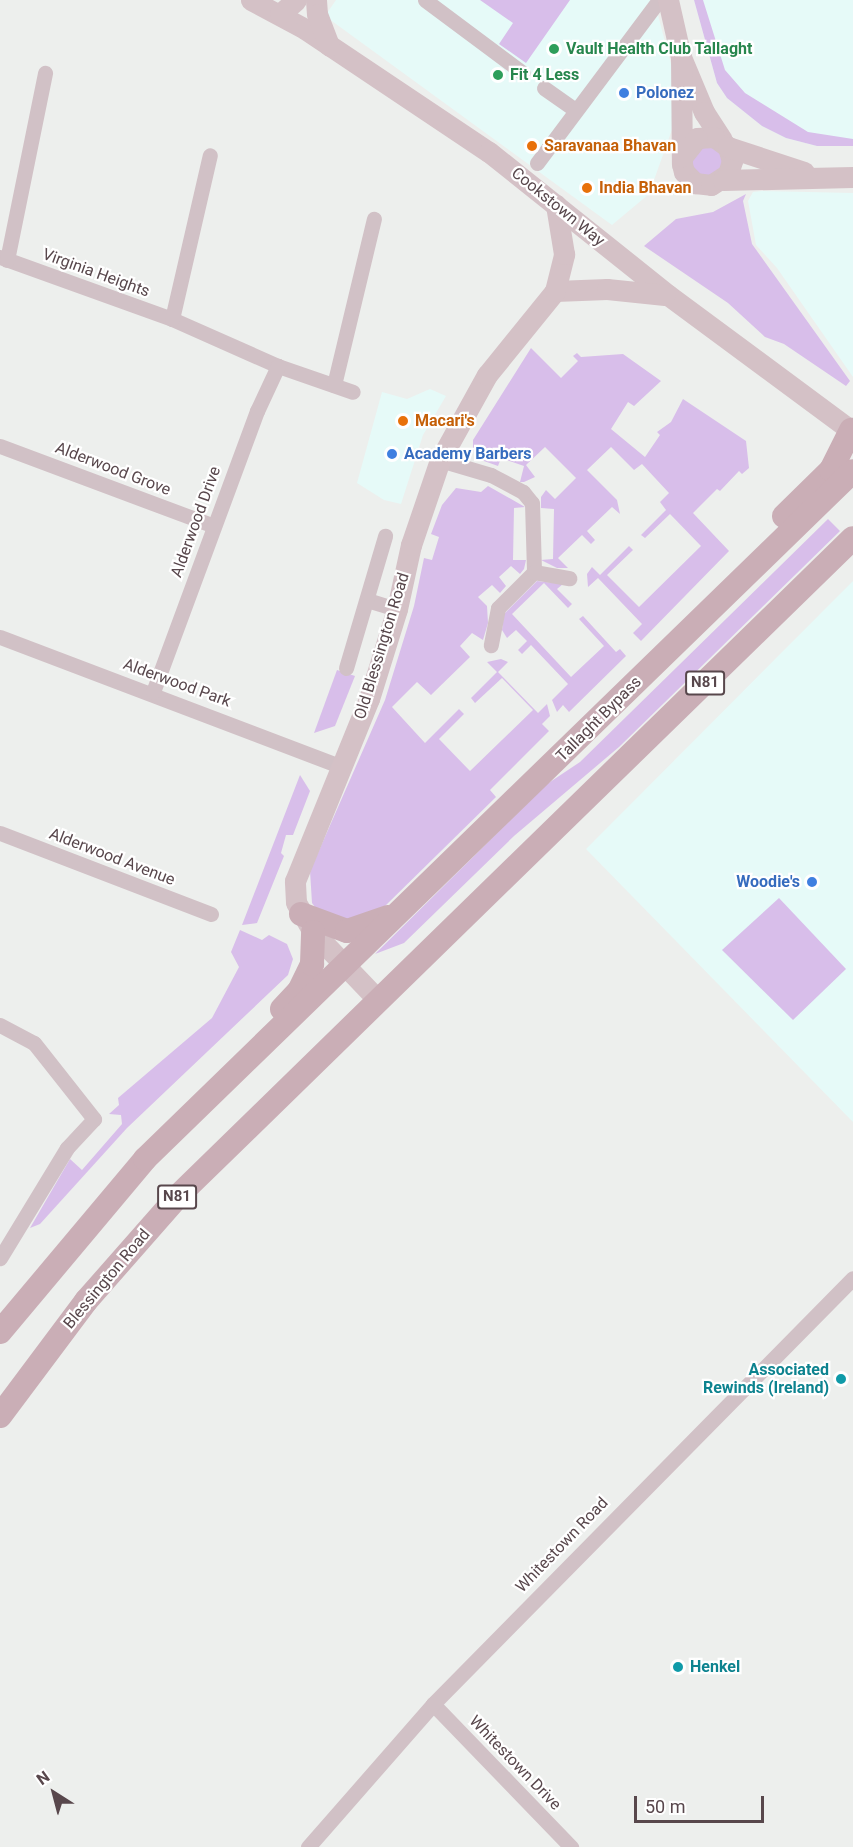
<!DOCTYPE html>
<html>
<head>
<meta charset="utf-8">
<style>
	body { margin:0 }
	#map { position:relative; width:853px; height:1847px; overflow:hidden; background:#edefed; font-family:Roboto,sans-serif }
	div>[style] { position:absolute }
	.commercial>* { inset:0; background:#e6faf8 }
	.green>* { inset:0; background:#d8beea }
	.street>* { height:15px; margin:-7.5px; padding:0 7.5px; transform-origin:7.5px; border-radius:7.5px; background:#d1c1c6 }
	.secondary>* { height:21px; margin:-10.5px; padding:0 10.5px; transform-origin:10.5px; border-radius:10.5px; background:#d4c1c6 }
	.primary>* { height:24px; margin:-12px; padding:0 12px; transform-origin:12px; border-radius:12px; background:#caaeb6 }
	.dots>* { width:16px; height:16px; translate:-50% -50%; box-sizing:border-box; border:3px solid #fff; border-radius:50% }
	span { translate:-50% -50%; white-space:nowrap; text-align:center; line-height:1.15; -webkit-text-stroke:4.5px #fff; paint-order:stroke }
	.shield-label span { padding:2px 4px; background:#fff; border:2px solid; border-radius:4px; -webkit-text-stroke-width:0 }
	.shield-label { font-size:15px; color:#58474c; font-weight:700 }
	.leisure-label { font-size:16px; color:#27864d; font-weight:700 }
	.left { translate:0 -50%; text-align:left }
	.shop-label { font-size:16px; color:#366cbe; font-weight:700 }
	.right { translate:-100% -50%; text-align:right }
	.food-label { font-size:16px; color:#c56008; font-weight:700 }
	.street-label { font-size:16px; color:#58474c }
	.culture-label { font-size:16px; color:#0d838f; font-weight:700 }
	.north { position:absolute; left:24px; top:1763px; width:60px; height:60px; -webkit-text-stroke:4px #fff; paint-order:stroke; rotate:324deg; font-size:16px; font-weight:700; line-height:24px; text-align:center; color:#58474c }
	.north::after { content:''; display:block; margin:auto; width:21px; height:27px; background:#58474c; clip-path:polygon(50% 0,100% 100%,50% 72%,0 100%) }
	.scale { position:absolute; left:634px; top:1796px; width:130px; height:27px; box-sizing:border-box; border:3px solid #58474c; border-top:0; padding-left:8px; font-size:18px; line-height:21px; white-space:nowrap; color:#58474c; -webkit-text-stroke:4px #fff; paint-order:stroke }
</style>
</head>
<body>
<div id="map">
	<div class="commercial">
		<div style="clip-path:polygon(336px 0,654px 0,675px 79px,674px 124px,649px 194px,612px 225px,325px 16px)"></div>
		<div style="clip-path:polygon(694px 0,853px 0,853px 146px,817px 146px,786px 138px,762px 126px,727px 98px,717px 83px)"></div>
		<div style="clip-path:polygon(762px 191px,853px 193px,853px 377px,777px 268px,756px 245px,748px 201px,753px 192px)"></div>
		<div style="clip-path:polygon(430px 389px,446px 396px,423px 435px,401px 504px,384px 500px,357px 483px,382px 392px,407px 399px)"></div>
		<div style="clip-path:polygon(853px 581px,853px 1122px,586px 849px)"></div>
	</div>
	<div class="green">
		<div style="clip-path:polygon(480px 0,570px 0,526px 63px,499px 44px,513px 23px)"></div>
		<div style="clip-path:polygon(694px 0,703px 0,725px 70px,745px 93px,808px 132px,853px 139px,853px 146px,817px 146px,786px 138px,762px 126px,727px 98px,717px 83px)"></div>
		<div style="clip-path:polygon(706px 137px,731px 163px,703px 184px,684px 156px)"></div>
		<div style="clip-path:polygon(746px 194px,743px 201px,752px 244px,850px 381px,846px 386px,784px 344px,765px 337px,728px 303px,644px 246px,676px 219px,713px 212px)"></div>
		<div style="clip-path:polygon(531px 348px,561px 378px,578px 361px,573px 356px,577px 353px,581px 357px,623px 354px,661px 381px,634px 406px,628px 402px,611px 429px,645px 457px,660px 435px,657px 432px,671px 422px,683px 399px,746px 441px,749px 468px,742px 474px,739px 471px,720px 491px,717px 489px,693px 513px,729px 551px,641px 641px,633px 633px,642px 624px,598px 578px,588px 587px,587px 574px,592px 567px,600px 575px,629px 546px,633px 550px,607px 575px,639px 607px,701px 546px,670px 514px,645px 538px,641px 535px,666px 510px,660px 502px,669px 493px,642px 464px,634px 470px,611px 447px,587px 470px,617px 500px,620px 514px,612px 507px,587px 531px,595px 540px,591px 544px,582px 535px,558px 558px,568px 568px,557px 568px,541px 560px,553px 559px,554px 509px,541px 508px,541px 497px,546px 490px,555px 499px,576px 478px,545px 447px,526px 465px,535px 477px,524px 482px,520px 482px,524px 466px,501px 458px,498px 466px,484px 461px,473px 450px,473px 440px)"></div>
		<div style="clip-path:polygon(488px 486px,525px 507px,514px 508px,513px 560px,526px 560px,524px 569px,520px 574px,511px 566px,499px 577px,506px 586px,500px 593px,492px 585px,478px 597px,487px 606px,488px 623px,483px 640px,472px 633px,460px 646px,470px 657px,431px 695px,417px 682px,392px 707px,425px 743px,459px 709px,464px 714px,439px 739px,470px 771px,533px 710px,502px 678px,475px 703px,471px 698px,497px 672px,487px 662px,501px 659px,508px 662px,498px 672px,538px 713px,547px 704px,550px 716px,542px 724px,549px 731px,490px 790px,496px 797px,383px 908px,355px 924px,321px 915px,312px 903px,310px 871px,385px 700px,414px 606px,424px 558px,432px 560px,439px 537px,431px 534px,442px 505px,456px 488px,481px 492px)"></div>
		<div style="clip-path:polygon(828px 519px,840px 531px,619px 747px,514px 836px,404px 943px,375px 954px,547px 784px,580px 762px)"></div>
		<div style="clip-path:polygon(537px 581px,563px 584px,557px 589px,572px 604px,568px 608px,544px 583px,512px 614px,571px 677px,604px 646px,579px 619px,583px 616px,616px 652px,620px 649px,626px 656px,569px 712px,563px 705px,557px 712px,552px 700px,568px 684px,531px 645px,522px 654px,518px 650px,527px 641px,516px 630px,507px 638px,502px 630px,504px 614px)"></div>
		<div style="clip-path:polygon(337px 670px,355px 676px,335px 726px,314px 733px)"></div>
		<div style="clip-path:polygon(300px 775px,310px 791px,293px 835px,286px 835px,281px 853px,284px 856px,257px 923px,242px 925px)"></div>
		<div style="clip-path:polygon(779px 898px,846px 969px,793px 1020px,722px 950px)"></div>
		<div style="clip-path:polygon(240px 930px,262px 940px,269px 935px,287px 944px,293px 959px,288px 975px,127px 1128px,40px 1224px,30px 1228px,70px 1159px,82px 1170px,122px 1124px,121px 1115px,109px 1114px,119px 1105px,118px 1098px,212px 1018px,239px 967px,231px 952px)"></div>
	</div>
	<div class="street">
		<div style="left:425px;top:0;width:122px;rotate:36.7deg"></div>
		<div style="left:544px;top:88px;width:38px;rotate:35deg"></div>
		<div style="left:537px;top:163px;width:199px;rotate:-53.2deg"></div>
		<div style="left:0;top:257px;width:183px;rotate:19.8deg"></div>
		<div style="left:172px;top:319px;width:116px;rotate:23.9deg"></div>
		<div style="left:278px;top:366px;width:79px;rotate:19.1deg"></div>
		<div style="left:7px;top:260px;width:191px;rotate:-78.5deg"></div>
		<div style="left:172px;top:319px;width:168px;rotate:-77deg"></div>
		<div style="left:334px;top:385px;width:171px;rotate:-76.5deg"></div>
		<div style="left:0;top:446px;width:228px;rotate:20.5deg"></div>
		<div style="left:440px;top:460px;width:53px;rotate:16.4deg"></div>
		<div style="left:491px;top:475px;width:36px;rotate:28deg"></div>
		<div style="left:523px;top:492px;width:14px;rotate:51deg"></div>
		<div style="left:532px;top:503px;width:69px;rotate:88.3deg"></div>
		<div style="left:534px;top:572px;width:51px;rotate:135deg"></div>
		<div style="left:498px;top:608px;width:38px;rotate:101deg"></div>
		<div style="left:534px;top:572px;width:36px;rotate:10deg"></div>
		<div style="left:367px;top:600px;width:31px;rotate:17deg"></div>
		<div style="left:0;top:637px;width:364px;rotate:20.8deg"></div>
		<div style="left:346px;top:668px;width:138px;rotate:-73.5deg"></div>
		<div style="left:153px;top:692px;width:300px;rotate:-69.7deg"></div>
		<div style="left:257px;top:411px;width:50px;rotate:-65deg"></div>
		<div style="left:0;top:833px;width:226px;rotate:21deg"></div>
		<div style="left:0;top:1025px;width:38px;rotate:28deg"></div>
		<div style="left:34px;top:1043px;width:97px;rotate:51.7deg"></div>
		<div style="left:94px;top:1119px;width:40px;rotate:133deg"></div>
		<div style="left:67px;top:1148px;width:129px;rotate:121.3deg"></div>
		<div style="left:433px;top:1704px;width:199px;rotate:46deg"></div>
		<div style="left:308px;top:1847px;width:190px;rotate:-48.8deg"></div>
		<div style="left:433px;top:1704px;width:598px;rotate:-45.41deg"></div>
	</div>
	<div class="secondary">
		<div style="left:251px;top:0;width:61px;rotate:28.2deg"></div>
		<div style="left:305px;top:29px;width:221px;rotate:33.8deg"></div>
		<div style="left:489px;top:152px;width:229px;rotate:38.6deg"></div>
		<div style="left:668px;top:295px;width:230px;rotate:36.5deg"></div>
		<div style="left:316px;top:0;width:14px;rotate:86deg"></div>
		<div style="left:317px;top:14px;width:34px;rotate:69deg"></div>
		<div style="left:668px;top:0;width:58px;rotate:77.2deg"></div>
		<div style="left:681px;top:57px;width:60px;rotate:67.3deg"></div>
		<div style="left:704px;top:112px;width:33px;rotate:57deg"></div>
		<div style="left:280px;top:14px;width:21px;rotate:-41deg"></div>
		<div style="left:681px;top:57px;width:107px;rotate:89.5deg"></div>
		<div style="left:682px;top:164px;width:8px;rotate:76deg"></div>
		<div style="left:684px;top:172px;width:16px;rotate:45deg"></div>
		<div style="left:695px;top:183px;width:16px;rotate:7deg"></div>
		<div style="left:711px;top:185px;width:20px;rotate:-33deg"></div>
		<div style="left:728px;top:174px;width:14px;rotate:-73deg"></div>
		<div style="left:732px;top:161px;width:15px;rotate:-106deg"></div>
		<div style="left:728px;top:147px;width:17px;rotate:-144deg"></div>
		<div style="left:714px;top:137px;width:17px;rotate:177deg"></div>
		<div style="left:697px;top:138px;width:23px;rotate:128deg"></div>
		<div style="left:728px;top:147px;width:80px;rotate:18.2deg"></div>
		<div style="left:723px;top:180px;width:130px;rotate:-1.3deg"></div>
		<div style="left:555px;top:291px;width:52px;rotate:-2.2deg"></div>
		<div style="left:607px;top:289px;width:58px;rotate:5.9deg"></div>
		<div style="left:378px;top:1000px;width:94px;rotate:-133.7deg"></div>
		<div style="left:313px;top:932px;width:34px;rotate:-120deg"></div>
		<div style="left:296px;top:902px;width:21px;rotate:-93deg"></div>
		<div style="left:295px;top:881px;width:196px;rotate:-67.9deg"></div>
		<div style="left:369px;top:699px;width:94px;rotate:-72.7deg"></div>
		<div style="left:397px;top:609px;width:66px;rotate:-77.7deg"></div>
		<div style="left:411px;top:545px;width:90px;rotate:-71.2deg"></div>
		<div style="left:440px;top:460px;width:97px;rotate:-61.1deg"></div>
		<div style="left:487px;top:375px;width:108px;rotate:-51deg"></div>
		<div style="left:555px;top:291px;width:38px;rotate:-76deg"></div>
		<div style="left:564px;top:254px;width:50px;rotate:-99.3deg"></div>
	</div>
	<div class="primary">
		<div style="left:784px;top:516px;width:66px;rotate:-44.4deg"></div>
		<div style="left:831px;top:470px;width:45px;rotate:-63.4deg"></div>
		<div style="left:301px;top:914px;width:49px;rotate:20.3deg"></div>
		<div style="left:347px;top:931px;width:43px;rotate:-18.9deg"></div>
		<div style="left:282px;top:1009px;width:25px;rotate:-47deg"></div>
		<div style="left:299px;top:991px;width:30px;rotate:-64deg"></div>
		<div style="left:312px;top:964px;width:32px;rotate:-88deg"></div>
		<div style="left:0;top:1332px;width:226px;rotate:-50deg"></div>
		<div style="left:145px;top:1159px;width:987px;rotate:-44.18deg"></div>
		<div style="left:0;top:1416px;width:144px;rotate:-53.2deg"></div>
		<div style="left:86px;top:1301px;width:141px;rotate:-48.7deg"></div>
		<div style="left:179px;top:1195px;width:941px;rotate:-44.27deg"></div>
	</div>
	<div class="dots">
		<div style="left:554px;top:49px;background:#2e9e5b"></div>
		<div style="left:498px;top:75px;background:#2e9e5b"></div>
		<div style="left:624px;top:93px;background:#3f7fe0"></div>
		<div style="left:532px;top:146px;background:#e8710a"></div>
		<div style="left:587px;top:188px;background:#e8710a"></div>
		<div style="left:403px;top:421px;background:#e8710a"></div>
		<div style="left:392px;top:454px;background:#3f7fe0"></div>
		<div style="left:812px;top:882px;background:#3f7fe0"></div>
		<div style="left:841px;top:1379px;background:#0f9aa8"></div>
		<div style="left:678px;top:1667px;background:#0f9aa8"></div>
	</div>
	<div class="shield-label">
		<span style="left:705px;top:683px">N81</span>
		<span style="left:177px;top:1197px">N81</span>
	</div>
	<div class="leisure-label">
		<span class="left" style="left:566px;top:49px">Vault Health Club Tallaght</span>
		<span class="left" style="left:510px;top:75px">Fit 4 Less</span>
	</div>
	<div class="shop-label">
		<span class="left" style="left:636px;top:93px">Polonez</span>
		<span class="left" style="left:404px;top:454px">Academy Barbers</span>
		<span class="right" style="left:800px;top:882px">Woodie's</span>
	</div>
	<div class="food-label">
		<span class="left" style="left:544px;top:146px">Saravanaa Bhavan</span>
		<span class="left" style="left:599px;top:188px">India Bhavan</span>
		<span class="left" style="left:415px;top:421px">Macari's</span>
	</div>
	<div class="street-label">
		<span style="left:558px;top:207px;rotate:39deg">Cookstown Way</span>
		<span style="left:96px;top:273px;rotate:20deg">Virginia Heights</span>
		<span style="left:113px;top:469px;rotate:21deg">Alderwood Grove</span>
		<span style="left:196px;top:522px;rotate:-70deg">Alderwood Drive</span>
		<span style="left:382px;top:646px;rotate:-73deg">Old Blessington Road</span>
		<span style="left:177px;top:683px;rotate:20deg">Alderwood Park</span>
		<span style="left:599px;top:719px;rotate:-45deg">Tallaght Bypass</span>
		<span style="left:112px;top:857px;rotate:21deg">Alderwood Avenue</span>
		<span style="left:107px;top:1279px;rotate:-50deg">Blessington Road</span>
		<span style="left:562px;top:1545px;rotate:-46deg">Whitestown Road</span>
		<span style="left:515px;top:1763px;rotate:46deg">Whitestown Drive</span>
	</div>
	<div class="culture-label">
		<span class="right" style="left:829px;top:1379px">Associated<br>Rewinds (Ireland)</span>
		<span class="left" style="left:690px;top:1667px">Henkel</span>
	</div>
	<div class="north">N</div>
	<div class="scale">50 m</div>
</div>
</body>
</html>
